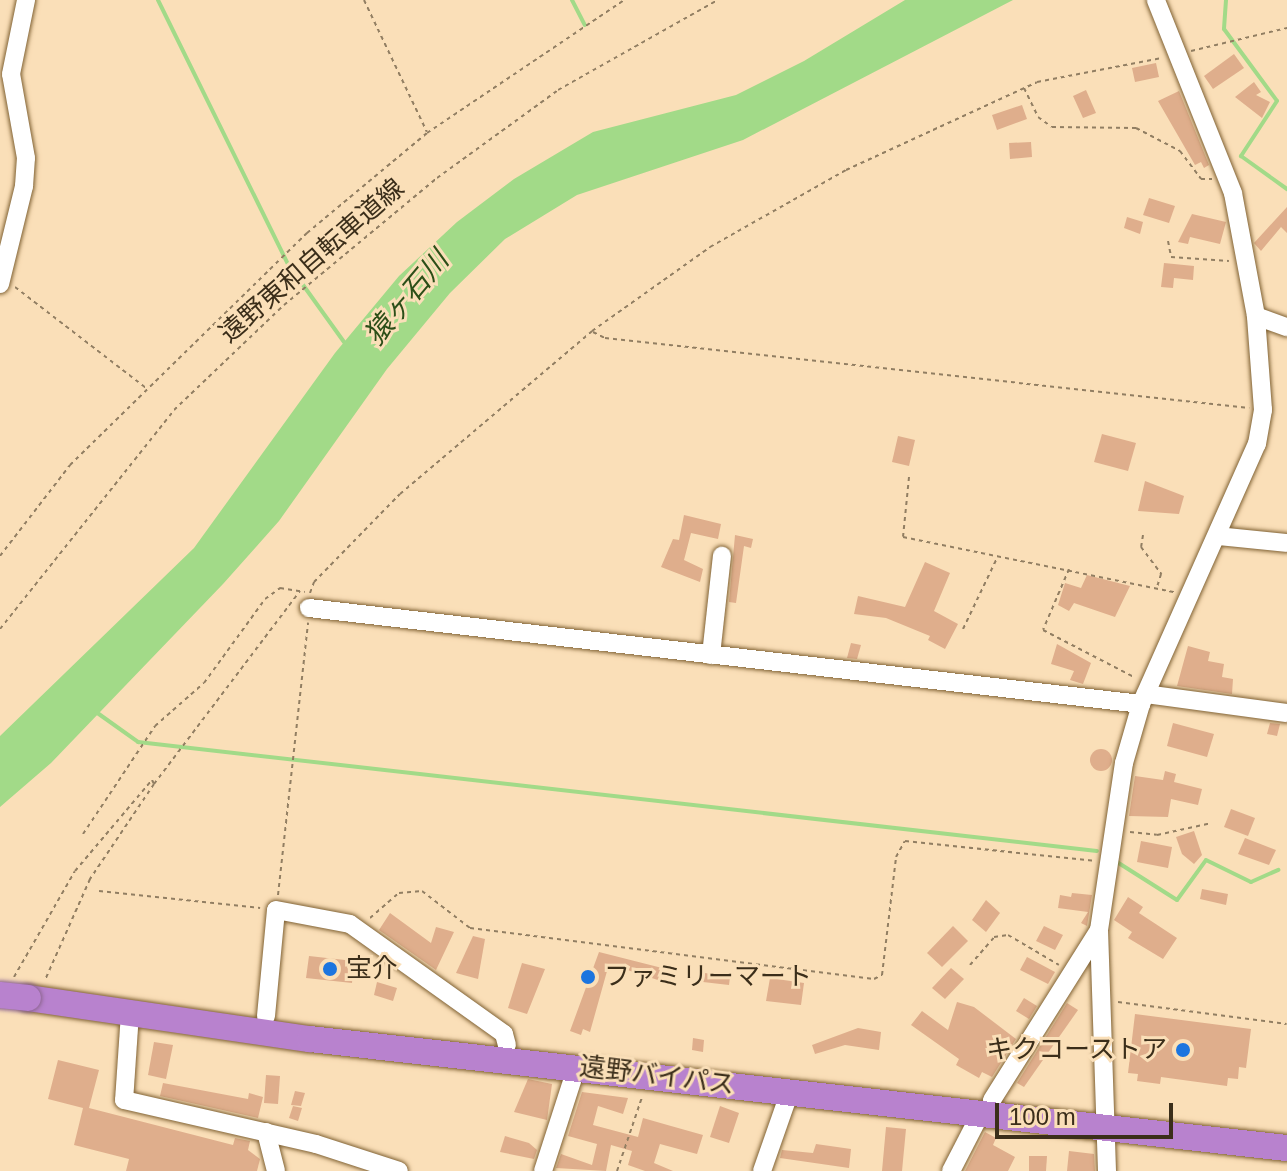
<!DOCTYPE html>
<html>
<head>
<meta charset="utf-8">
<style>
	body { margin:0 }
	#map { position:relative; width:1287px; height:1171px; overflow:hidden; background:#fadfb8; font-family:Helvetica,"Noto Sans JP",sans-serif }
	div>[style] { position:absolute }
	.water>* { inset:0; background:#a2da88 }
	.stream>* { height:4px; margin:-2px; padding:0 2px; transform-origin:2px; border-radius:2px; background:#a2da88 }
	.building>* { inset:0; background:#dfae8c }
	.round { border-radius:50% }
	.path>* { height:2px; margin-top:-1px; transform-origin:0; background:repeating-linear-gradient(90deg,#917e62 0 4px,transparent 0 8px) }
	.roads { filter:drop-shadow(0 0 2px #806234) drop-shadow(0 0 2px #806234) }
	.minor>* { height:18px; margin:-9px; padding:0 9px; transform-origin:9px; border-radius:9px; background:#fff }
	.highway>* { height:26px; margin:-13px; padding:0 13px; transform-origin:13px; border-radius:13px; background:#b882ce }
	.bridges { filter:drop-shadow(0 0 2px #8c658f) drop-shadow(0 0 2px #8c658f) }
	.highway-bridge>* { height:26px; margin:-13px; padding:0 13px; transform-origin:13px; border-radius:13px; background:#b882ce }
	.dots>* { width:22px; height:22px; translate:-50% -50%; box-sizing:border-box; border:4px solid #fadfb8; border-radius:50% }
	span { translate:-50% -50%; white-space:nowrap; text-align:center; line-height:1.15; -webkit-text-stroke:6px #fadfb8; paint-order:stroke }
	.street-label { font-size:26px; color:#3b2e1a }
	.poi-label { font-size:26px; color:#3b2e1a }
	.left { translate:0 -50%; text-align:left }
	.right { translate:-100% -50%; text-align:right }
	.water-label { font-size:28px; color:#2c4f18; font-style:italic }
	.scale { position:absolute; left:995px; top:1103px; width:178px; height:36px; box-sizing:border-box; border:4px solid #3b2e1a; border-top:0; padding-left:10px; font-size:24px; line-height:28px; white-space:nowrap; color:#3b2e1a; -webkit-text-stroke:6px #fadfb8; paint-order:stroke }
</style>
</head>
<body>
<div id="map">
	<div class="water">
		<div style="clip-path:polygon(905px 0,1013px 0,743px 140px,577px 195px,505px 239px,450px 293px,387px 369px,279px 521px,223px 584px,51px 763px,0 807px,0 736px,194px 548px,335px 353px,399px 276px,457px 222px,514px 179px,593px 132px,736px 95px,804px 61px)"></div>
	</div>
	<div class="stream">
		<div style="left:158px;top:0;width:294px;rotate:63.8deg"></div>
		<div style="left:288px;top:264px;width:96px;rotate:54.3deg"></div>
		<div style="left:572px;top:0;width:28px;rotate:63deg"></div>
		<div style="left:1226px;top:0;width:29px;rotate:94deg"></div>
		<div style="left:1224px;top:29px;width:89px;rotate:53.6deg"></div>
		<div style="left:1277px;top:101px;width:66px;rotate:123.2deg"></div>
		<div style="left:1241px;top:156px;width:57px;rotate:35.7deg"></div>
		<div style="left:96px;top:712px;width:52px;rotate:35.5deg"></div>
		<div style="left:138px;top:742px;width:965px;rotate:6.48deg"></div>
		<div style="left:1117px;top:862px;width:71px;rotate:32.3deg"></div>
		<div style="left:1177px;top:900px;width:49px;rotate:-54.1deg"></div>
		<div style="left:1206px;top:860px;width:50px;rotate:26.1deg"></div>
		<div style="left:1251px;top:882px;width:30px;rotate:-24deg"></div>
	</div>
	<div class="building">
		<div style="clip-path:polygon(1234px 54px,1244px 68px,1213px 89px,1204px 76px)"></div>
		<div style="clip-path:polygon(1156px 63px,1159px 77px,1135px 82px,1132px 68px)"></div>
		<div style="clip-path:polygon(1254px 82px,1261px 92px,1256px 95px,1270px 102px,1262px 118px,1235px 97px)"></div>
		<div style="clip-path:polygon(1086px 90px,1096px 113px,1083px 118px,1073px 96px)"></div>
		<div style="clip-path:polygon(1179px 91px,1209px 165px,1204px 168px,1201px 162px,1195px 165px,1158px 101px)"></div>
		<div style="clip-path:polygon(1022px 105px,1027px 119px,997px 130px,992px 115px)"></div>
		<div style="clip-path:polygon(1031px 142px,1032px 157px,1010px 159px,1009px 143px)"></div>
		<div style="clip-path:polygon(1149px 198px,1175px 206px,1169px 223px,1143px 215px)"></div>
		<div style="clip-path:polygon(1287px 207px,1287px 233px,1281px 227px,1261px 251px,1254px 243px)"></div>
		<div style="clip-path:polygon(1192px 214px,1226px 222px,1220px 244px,1190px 237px,1188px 244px,1178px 242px)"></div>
		<div style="clip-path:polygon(1127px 217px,1143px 222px,1140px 234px,1124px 228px)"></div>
		<div style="clip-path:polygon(1164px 263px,1194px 266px,1193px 280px,1174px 278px,1173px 288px,1161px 287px)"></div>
		<div style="clip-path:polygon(1102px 434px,1136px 443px,1128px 471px,1094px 462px)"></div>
		<div style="clip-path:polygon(898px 436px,915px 440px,909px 466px,892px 462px)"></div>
		<div style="clip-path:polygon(1145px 481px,1184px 496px,1179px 514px,1138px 511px)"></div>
		<div style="clip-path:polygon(684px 515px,721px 524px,718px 539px,691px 533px,684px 560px,703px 569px,700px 582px,661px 567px,673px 539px,679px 540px)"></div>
		<div style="clip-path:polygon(735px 535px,753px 539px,751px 548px,744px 546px,736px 603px,729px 602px)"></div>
		<div style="clip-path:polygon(925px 562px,950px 573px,934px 611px,958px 624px,945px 649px,928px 640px,930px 636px,886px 618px,854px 614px,858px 596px,905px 607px)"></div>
		<div style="clip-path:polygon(1087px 575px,1130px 586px,1115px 617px,1074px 603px,1069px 611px,1058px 605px,1065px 583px,1081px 588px)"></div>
		<div style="clip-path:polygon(851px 643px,861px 645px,857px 659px,847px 658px)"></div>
		<div style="clip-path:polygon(1057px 644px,1091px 663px,1083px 684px,1070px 680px,1074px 671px,1051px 664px)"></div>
		<div style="clip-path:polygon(1188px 646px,1210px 652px,1208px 661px,1224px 664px,1222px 677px,1233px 679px,1232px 694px,1177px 686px)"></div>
		<div style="clip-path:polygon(1173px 723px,1214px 734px,1207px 757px,1167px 746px)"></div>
		<div style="clip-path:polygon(1270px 723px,1280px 724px,1277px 736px,1267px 734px)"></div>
		<div class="round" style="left:1090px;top:749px;width:22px;height:22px"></div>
		<div style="clip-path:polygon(1165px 771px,1176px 774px,1174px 782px,1202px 789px,1198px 805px,1171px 799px,1168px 817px,1129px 816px,1135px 776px,1163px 780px)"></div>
		<div style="clip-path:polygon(1231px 809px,1255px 818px,1248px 836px,1224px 827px)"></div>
		<div style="clip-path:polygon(1194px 831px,1202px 855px,1194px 864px,1182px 854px,1176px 837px)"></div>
		<div style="clip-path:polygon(1245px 838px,1276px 850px,1269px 865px,1238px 854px)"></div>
		<div style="clip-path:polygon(1141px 841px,1172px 847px,1168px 868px,1137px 862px)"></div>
		<div style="clip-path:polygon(1202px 889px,1228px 894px,1226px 905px,1200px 899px)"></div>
		<div style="clip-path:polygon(1072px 893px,1092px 895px,1087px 926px,1081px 923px,1088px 912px,1058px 908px,1060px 895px,1071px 897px)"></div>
		<div style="clip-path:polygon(1128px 897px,1143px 907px,1139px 913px,1177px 938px,1163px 959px,1128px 938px,1132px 932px,1114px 920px)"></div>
		<div style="clip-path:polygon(986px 900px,1000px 913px,986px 932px,972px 920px)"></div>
		<div style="clip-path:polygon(390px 913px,431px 943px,436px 927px,454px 932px,436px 970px,379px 930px)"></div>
		<div style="clip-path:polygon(953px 926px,968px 941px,942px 967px,927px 953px)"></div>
		<div style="clip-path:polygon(1044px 926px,1063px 935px,1055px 950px,1036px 941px)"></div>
		<div style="clip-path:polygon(473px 936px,485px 939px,478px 979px,456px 973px)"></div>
		<div style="clip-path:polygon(599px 952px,670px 970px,667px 983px,609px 964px,590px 1032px,583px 1029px,581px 1035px,570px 1031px)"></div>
		<div style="clip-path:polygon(309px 956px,354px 961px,352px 983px,306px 978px)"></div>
		<div style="clip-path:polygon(1027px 957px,1055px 972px,1048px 984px,1020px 970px)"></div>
		<div style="clip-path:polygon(522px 963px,545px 969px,527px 1014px,508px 1008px)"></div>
		<div style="clip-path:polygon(951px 968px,964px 979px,945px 999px,932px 988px)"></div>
		<div style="clip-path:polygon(705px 973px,730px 977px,729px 985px,703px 982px)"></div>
		<div style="clip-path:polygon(770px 978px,804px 983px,801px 1005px,766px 1001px)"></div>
		<div style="clip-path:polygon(377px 982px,397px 988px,393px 1001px,374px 995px)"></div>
		<div style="clip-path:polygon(1024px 998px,1037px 1006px,1029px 1019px,1016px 1011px)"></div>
		<div style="clip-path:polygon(957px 1002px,974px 1007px,1016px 1039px,992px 1077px,982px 1072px,979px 1078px,956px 1065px,959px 1059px,911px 1025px,922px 1011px,948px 1030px)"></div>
		<div style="clip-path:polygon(1067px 1003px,1078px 1010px,1024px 1087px,1017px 1083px)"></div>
		<div style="clip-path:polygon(1135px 1014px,1251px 1029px,1246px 1068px,1239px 1067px,1238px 1079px,1228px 1078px,1227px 1086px,1161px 1077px,1160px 1084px,1137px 1081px,1138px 1074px,1128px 1073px)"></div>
		<div style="clip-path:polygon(858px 1028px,881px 1032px,879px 1050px,845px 1045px,815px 1054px,812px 1045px)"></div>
		<div style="clip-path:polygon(693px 1038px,704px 1040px,703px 1052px,692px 1050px)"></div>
		<div style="clip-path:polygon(154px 1042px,173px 1045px,166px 1079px,148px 1075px)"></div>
		<div style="clip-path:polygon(58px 1060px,99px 1070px,89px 1108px,233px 1145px,235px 1138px,250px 1141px,248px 1150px,260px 1159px,257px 1171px,126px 1171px,129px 1159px,74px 1145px,83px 1108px,48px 1099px)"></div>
		<div style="clip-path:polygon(266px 1075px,280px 1076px,278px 1104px,264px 1103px)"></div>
		<div style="clip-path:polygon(528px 1079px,552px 1084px,547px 1120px,514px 1112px)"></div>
		<div style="clip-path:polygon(163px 1083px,248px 1099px,249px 1093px,263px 1097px,258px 1118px,160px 1096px)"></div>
		<div style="clip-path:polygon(295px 1091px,305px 1093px,301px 1106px,291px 1105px)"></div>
		<div style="clip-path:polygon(582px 1092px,628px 1098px,623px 1114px,598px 1106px,593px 1125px,638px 1137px,643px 1118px,671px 1126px,703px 1135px,697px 1154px,660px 1144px,654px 1163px,673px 1171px,645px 1171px,628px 1165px,632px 1151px,611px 1145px,606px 1171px,556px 1168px,561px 1154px,592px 1165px,597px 1144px,568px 1136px)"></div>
		<div style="clip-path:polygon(293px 1106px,302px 1108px,298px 1121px,289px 1118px)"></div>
		<div style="clip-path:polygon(720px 1106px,739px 1113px,729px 1143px,710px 1137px)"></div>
		<div style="clip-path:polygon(886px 1127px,906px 1129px,902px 1171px,882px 1171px)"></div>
		<div style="clip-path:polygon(985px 1132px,996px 1138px,993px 1145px,1015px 1157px,1008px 1171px,965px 1171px)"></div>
		<div style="clip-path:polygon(505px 1136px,529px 1143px,537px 1150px,534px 1159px,500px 1152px)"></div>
		<div style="clip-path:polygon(816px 1144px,851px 1149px,849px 1168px,780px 1158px,782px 1150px,813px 1153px)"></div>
		<div style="clip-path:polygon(1069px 1151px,1094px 1154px,1095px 1171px,1067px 1171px)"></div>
		<div style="clip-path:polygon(1029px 1156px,1047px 1156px,1046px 1171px,1029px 1171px)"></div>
	</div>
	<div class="path">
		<div style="left:364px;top:0;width:146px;rotate:64.5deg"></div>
		<div style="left:1191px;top:51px;width:99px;rotate:-13.5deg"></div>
		<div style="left:1024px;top:88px;width:32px;rotate:64deg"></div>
		<div style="left:1038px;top:117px;width:17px;rotate:36deg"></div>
		<div style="left:1052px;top:127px;width:84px;rotate:0.7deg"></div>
		<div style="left:1136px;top:128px;width:50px;rotate:27.6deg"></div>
		<div style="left:1180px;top:151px;width:35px;rotate:53deg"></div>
		<div style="left:1201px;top:179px;width:11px"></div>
		<div style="left:1168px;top:241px;width:16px;rotate:79deg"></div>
		<div style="left:1171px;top:257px;width:58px;rotate:3.9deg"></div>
		<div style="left:15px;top:287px;width:165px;rotate:37.6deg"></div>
		<div style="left:593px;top:332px;width:13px;rotate:27deg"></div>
		<div style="left:605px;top:338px;width:648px;rotate:6.2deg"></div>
		<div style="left:909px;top:477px;width:60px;rotate:95.7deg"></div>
		<div style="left:903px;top:537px;width:277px;rotate:11.5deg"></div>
		<div style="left:1143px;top:535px;width:12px;rotate:99deg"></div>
		<div style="left:1141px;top:547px;width:34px;rotate:53deg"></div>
		<div style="left:1161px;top:574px;width:14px;rotate:107deg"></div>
		<div style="left:0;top:556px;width:115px;rotate:-52.4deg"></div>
		<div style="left:70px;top:465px;width:332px;rotate:-44.4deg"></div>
		<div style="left:307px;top:233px;width:156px;rotate:-39.8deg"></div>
		<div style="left:427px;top:133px;width:238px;rotate:-34deg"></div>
		<div style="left:1069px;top:569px;width:66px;rotate:113.1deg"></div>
		<div style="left:1043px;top:630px;width:102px;rotate:27.3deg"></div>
		<div style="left:310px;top:593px;width:12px;rotate:-70deg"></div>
		<div style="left:314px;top:582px;width:123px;rotate:-45.7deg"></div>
		<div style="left:400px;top:494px;width:252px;rotate:-40.3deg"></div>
		<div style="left:592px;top:331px;width:145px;rotate:-35.4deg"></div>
		<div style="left:710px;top:247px;width:156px;rotate:-29.5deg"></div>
		<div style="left:846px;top:170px;width:210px;rotate:-24.7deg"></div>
		<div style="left:1037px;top:82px;width:127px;rotate:-10.9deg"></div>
		<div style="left:0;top:629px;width:280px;rotate:-51.5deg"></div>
		<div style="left:174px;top:410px;width:152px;rotate:-43.7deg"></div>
		<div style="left:284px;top:305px;width:199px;rotate:-39.7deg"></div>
		<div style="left:437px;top:178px;width:150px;rotate:-36deg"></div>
		<div style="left:558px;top:90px;width:184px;rotate:-29.4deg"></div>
		<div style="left:963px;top:629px;width:81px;rotate:-64.4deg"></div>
		<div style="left:154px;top:784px;width:242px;rotate:-52.9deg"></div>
		<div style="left:1130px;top:832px;width:27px;rotate:6deg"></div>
		<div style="left:1157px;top:835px;width:56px;rotate:-12.3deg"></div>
		<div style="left:83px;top:834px;width:130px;rotate:-56.3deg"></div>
		<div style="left:155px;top:726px;width:65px;rotate:-41.3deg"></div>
		<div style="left:204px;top:683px;width:104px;rotate:-54deg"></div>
		<div style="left:265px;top:599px;width:19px;rotate:-36deg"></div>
		<div style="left:280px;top:588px;width:25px;rotate:9deg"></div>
		<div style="left:99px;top:891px;width:162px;rotate:6deg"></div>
		<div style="left:278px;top:895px;width:274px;rotate:-83.7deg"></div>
		<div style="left:370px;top:918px;width:38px;rotate:-41deg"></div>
		<div style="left:399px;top:893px;width:23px;rotate:-5deg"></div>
		<div style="left:422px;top:891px;width:61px;rotate:37.6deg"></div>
		<div style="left:470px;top:928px;width:407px;rotate:7.2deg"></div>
		<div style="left:874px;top:979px;width:9px;rotate:-27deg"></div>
		<div style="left:882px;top:975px;width:119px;rotate:-83.2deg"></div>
		<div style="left:896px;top:857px;width:18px;rotate:-61deg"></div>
		<div style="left:905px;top:841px;width:190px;rotate:6deg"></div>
		<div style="left:970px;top:965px;width:37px;rotate:-49deg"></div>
		<div style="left:994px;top:937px;width:14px;rotate:-8deg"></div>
		<div style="left:1008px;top:935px;width:59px;rotate:30.5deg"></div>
		<div style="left:14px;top:977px;width:122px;rotate:-60.1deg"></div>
		<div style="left:75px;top:871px;width:119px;rotate:-49.8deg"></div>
		<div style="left:152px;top:780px;width:4px;rotate:63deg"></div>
		<div style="left:154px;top:784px;width:115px;rotate:124deg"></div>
		<div style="left:90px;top:879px;width:111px;rotate:114deg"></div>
		<div style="left:1118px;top:1002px;width:170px;rotate:7.4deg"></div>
		<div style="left:617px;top:1171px;width:78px;rotate:-71.3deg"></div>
	</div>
	<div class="roads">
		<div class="minor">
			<div style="left:0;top:284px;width:101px;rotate:-76.2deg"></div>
			<div style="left:24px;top:186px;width:28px;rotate:-86deg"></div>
			<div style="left:26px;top:158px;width:85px;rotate:-100.1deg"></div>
			<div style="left:11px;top:74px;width:76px;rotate:-78.5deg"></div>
			<div style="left:1256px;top:316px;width:33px;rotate:20deg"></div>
			<div style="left:1218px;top:536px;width:69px;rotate:5.8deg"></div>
			<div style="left:309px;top:608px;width:838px;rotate:6.58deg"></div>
			<div style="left:711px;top:655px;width:100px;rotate:-83.7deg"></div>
			<div style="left:1146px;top:694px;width:142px;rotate:7.7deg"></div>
			<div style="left:130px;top:1013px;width:87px;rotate:93.9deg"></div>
			<div style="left:124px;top:1100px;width:197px;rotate:12.9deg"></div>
			<div style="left:316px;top:1144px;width:87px;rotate:18deg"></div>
			<div style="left:266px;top:1016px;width:106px;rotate:-84.6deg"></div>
			<div style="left:276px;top:910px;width:75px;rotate:10.7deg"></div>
			<div style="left:350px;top:924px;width:189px;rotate:35.5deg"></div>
			<div style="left:504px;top:1034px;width:11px;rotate:75deg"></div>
			<div style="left:992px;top:1100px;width:201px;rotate:-57.8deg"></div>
			<div style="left:266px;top:1132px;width:40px;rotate:75.6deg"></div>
			<div style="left:543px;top:1171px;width:110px;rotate:-72.1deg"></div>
			<div style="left:762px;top:1171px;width:85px;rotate:-70.7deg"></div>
			<div style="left:951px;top:1171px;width:65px;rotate:-62.7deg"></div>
			<div style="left:1107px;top:1171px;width:241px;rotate:-91.9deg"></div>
			<div style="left:1099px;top:930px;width:169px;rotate:-81.5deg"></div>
			<div style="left:1124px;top:763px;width:61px;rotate:-73.9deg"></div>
			<div style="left:1141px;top:704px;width:285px;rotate:-66deg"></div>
			<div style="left:1257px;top:444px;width:35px;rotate:-80deg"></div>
			<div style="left:1263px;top:410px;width:94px;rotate:-94.3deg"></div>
			<div style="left:1256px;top:316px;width:125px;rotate:-100.6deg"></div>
			<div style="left:1233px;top:193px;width:208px;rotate:-111.8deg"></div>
		</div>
		<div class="highway">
			<div style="left:28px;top:998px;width:285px;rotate:8.3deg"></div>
			<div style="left:310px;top:1039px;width:983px;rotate:6.37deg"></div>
		</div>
	</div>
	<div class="bridges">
		<div class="highway-bridge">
			<div style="left:0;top:995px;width:28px;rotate:6deg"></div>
		</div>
	</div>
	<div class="dots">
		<div style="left:330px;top:969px;background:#1c75df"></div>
		<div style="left:588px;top:977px;background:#1c75df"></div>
		<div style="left:1183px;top:1050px;background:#1c75df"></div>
	</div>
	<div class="street-label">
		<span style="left:312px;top:261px;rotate:-41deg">遠野東和自転車道線</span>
		<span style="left:657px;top:1076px;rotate:7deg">遠野バイパス</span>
	</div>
	<div class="poi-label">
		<span class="left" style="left:346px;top:969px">宝介</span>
		<span class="left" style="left:604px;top:977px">ファミリーマート</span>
		<span class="right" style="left:1167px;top:1050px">キクコーストア</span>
	</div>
	<div class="water-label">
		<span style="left:407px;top:298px;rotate:-50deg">猿ヶ石川</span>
	</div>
	<div class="scale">100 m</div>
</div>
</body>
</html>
